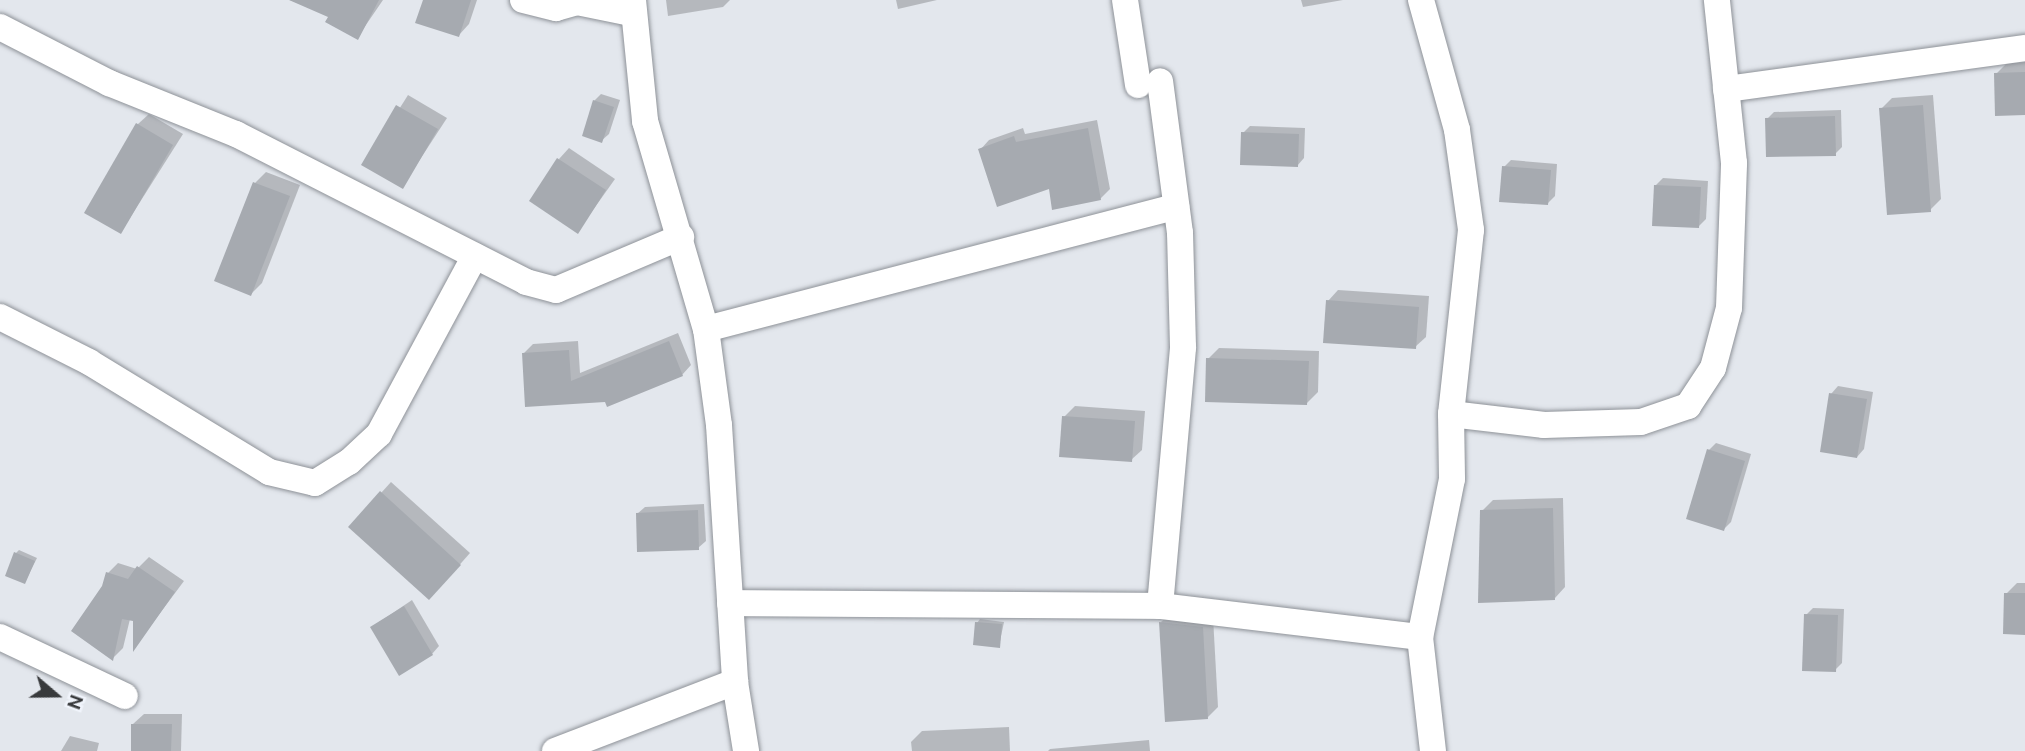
<!DOCTYPE html>
<html>
<head>
<meta charset="utf-8">
<style>
	body { margin:0 }
	#map { position:relative; width:2025px; height:751px; overflow:hidden; background:#e3e7ed; font-family:Ubuntu,sans-serif }
	div>[style] { position:absolute }
	.shadow>* { inset:0; background:#0003 }
	.building>* { inset:0; background:#a6aab0 }
	.roads { filter:drop-shadow(0 0 2px #8e9298) drop-shadow(0 0 2px #8e9298) }
	.minor>* { height:26px; margin:-13px; padding:0 13px; transform-origin:13px; border-radius:13px; background:#fff }
	span { translate:-50% -50%; white-space:nowrap; text-align:center; line-height:1.15; -webkit-text-stroke:5px #f0f4fb; paint-order:stroke }
	.north { position:absolute; left:21px; top:660px; width:70px; height:70px; -webkit-text-stroke:5px #f0f4fb; paint-order:stroke; rotate:110deg; font-size:19px; font-weight:700; line-height:28px; text-align:center; color:#383a3c }
	.north::after { content:''; display:block; margin:auto; width:24px; height:32px; background:#383a3c; clip-path:polygon(50% 0,100% 100%,50% 72%,0 100%) }
</style>
</head>
<body>
<div id="map">
	<div class="shadow">
		<div style="clip-path:polygon(290px 0,383px 0,357px 38px,330px 16px)"></div>
		<div style="clip-path:polygon(424px 0,477px 0,469px 24px,459px 35px)"></div>
		<div style="clip-path:polygon(666px 0,730px 0,723px 7px,668px 16px)"></div>
		<div style="clip-path:polygon(896px 0,937px 0,898px 9px)"></div>
		<div style="clip-path:polygon(1301px 0,1343px 0,1303px 7px)"></div>
		<div style="clip-path:polygon(2025px 62px,2025px 113px,1996px 74px,2007px 63px)"></div>
		<div style="clip-path:polygon(601px 94px,620px 100px,609px 134px,601px 141px,594px 101px)"></div>
		<div style="clip-path:polygon(408px 95px,447px 118px,402px 187px,364px 165px)"></div>
		<div style="clip-path:polygon(1933px 95px,1941px 199px,1930px 210px,1881px 109px,1892px 98px)"></div>
		<div style="clip-path:polygon(1841px 110px,1842px 147px,1835px 154px,1767px 119px,1774px 112px)"></div>
		<div style="clip-path:polygon(149px 114px,183px 134px,121px 232px,138px 124px)"></div>
		<div style="clip-path:polygon(1097px 120px,1110px 189px,1100px 199px,1050px 186px,980px 150px,989px 140px,1023px 128px,1025px 134px)"></div>
		<div style="clip-path:polygon(1250px 126px,1305px 128px,1304px 158px,1297px 166px,1243px 133px)"></div>
		<div style="clip-path:polygon(569px 148px,615px 179px,578px 231px,559px 159px)"></div>
		<div style="clip-path:polygon(1511px 160px,1557px 164px,1555px 196px,1548px 203px,1504px 167px)"></div>
		<div style="clip-path:polygon(266px 172px,300px 185px,262px 283px,251px 294px,255px 183px)"></div>
		<div style="clip-path:polygon(1663px 178px,1708px 181px,1706px 219px,1699px 226px,1655px 186px)"></div>
		<div style="clip-path:polygon(1338px 290px,1429px 296px,1426px 337px,1415px 347px,1328px 301px)"></div>
		<div style="clip-path:polygon(678px 333px,691px 365px,682px 375px,606px 400px,527px 405px,524px 353px,533px 344px,578px 341px,580px 373px)"></div>
		<div style="clip-path:polygon(1219px 348px,1319px 351px,1318px 392px,1307px 403px,1208px 359px)"></div>
		<div style="clip-path:polygon(1838px 386px,1873px 392px,1864px 449px,1857px 457px,1831px 394px)"></div>
		<div style="clip-path:polygon(1075px 406px,1145px 411px,1142px 450px,1131px 460px,1064px 417px)"></div>
		<div style="clip-path:polygon(1716px 443px,1751px 454px,1731px 522px,1724px 529px,1709px 450px)"></div>
		<div style="clip-path:polygon(391px 482px,470px 553px,440px 587px,381px 493px)"></div>
		<div style="clip-path:polygon(1563px 498px,1565px 587px,1555px 598px,1482px 511px,1493px 500px)"></div>
		<div style="clip-path:polygon(704px 504px,706px 541px,698px 548px,637px 514px,645px 507px)"></div>
		<div style="clip-path:polygon(19px 550px,37px 558px,25px 582px,16px 553px)"></div>
		<div style="clip-path:polygon(149px 557px,184px 581px,134px 648px,135px 619px,130px 619px,123px 648px,113px 658px,104px 587px,108px 573px,118px 563px,137px 569px)"></div>
		<div style="clip-path:polygon(2017px 583px,2025px 583px,2025px 633px,2006px 594px)"></div>
		<div style="clip-path:polygon(412px 600px,439px 646px,432px 654px,372px 627px)"></div>
		<div style="clip-path:polygon(1813px 608px,1844px 609px,1842px 663px,1835px 670px,1806px 615px)"></div>
		<div style="clip-path:polygon(1172px 612px,1213px 617px,1218px 707px,1207px 718px,1161px 622px)"></div>
		<div style="clip-path:polygon(980px 619px,1004px 622px,999px 646px,977px 623px)"></div>
		<div style="clip-path:polygon(144px 714px,182px 714px,181px 751px,133px 751px,133px 724px)"></div>
		<div style="clip-path:polygon(1009px 727px,1010px 751px,912px 751px,911px 742px,922px 731px)"></div>
		<div style="clip-path:polygon(70px 736px,99px 743px,97px 751px,61px 751px)"></div>
		<div style="clip-path:polygon(1149px 740px,1150px 751px,1048px 751px,1050px 749px)"></div>
	</div>
	<div class="building">
		<div style="clip-path:polygon(289px 0,379px 0,358px 40px,325px 22px,328px 17px)"></div>
		<div style="clip-path:polygon(423px 0,471px 0,459px 37px,415px 23px)"></div>
		<div style="clip-path:polygon(2025px 72px,2025px 115px,1995px 116px,1994px 73px)"></div>
		<div style="clip-path:polygon(593px 100px,614px 107px,602px 143px,582px 136px)"></div>
		<div style="clip-path:polygon(396px 105px,438px 129px,403px 189px,361px 165px)"></div>
		<div style="clip-path:polygon(1923px 105px,1931px 212px,1887px 215px,1879px 108px)"></div>
		<div style="clip-path:polygon(1835px 116px,1836px 156px,1766px 157px,1765px 118px)"></div>
		<div style="clip-path:polygon(136px 123px,173px 145px,121px 234px,84px 213px)"></div>
		<div style="clip-path:polygon(1088px 128px,1101px 200px,1052px 210px,1049px 189px,997px 207px,978px 149px,1014px 136px,1016px 142px)"></div>
		<div style="clip-path:polygon(1241px 132px,1299px 134px,1298px 167px,1240px 165px)"></div>
		<div style="clip-path:polygon(557px 158px,606px 190px,578px 234px,529px 201px)"></div>
		<div style="clip-path:polygon(1502px 166px,1551px 170px,1548px 205px,1499px 202px)"></div>
		<div style="clip-path:polygon(253px 182px,290px 196px,251px 296px,214px 281px)"></div>
		<div style="clip-path:polygon(1654px 185px,1701px 187px,1699px 228px,1652px 226px)"></div>
		<div style="clip-path:polygon(1326px 300px,1419px 307px,1416px 349px,1323px 343px)"></div>
		<div style="clip-path:polygon(669px 341px,683px 376px,607px 407px,605px 402px,525px 407px,522px 353px,569px 350px,571px 381px)"></div>
		<div style="clip-path:polygon(1206px 358px,1309px 361px,1307px 405px,1205px 402px)"></div>
		<div style="clip-path:polygon(1829px 393px,1867px 399px,1857px 458px,1820px 452px)"></div>
		<div style="clip-path:polygon(1062px 416px,1135px 421px,1132px 462px,1059px 457px)"></div>
		<div style="clip-path:polygon(1707px 449px,1745px 461px,1724px 531px,1686px 519px)"></div>
		<div style="clip-path:polygon(380px 491px,461px 565px,429px 600px,348px 527px)"></div>
		<div style="clip-path:polygon(1553px 508px,1555px 600px,1478px 603px,1480px 510px)"></div>
		<div style="clip-path:polygon(698px 510px,699px 550px,637px 552px,636px 513px)"></div>
		<div style="clip-path:polygon(14px 552px,35px 561px,25px 584px,5px 576px)"></div>
		<div style="clip-path:polygon(137px 566px,175px 592px,133px 652px,133px 621px,122px 619px,113px 661px,71px 631px,102px 586px,106px 572px,128px 579px)"></div>
		<div style="clip-path:polygon(2004px 593px,2025px 593px,2025px 635px,2003px 634px)"></div>
		<div style="clip-path:polygon(404px 606px,433px 655px,399px 676px,370px 627px)"></div>
		<div style="clip-path:polygon(1804px 614px,1838px 615px,1836px 672px,1802px 671px)"></div>
		<div style="clip-path:polygon(975px 622px,1002px 624px,1000px 648px,973px 645px)"></div>
		<div style="clip-path:polygon(1159px 622px,1203px 627px,1208px 719px,1165px 722px)"></div>
		<div style="clip-path:polygon(131px 724px,172px 724px,171px 751px,131px 751px)"></div>
	</div>
	<div class="roads">
		<div class="minor">
			<div style="left:523px;top:0;width:34px;rotate:14deg"></div>
			<div style="left:556px;top:8px;width:22px;rotate:-16deg"></div>
			<div style="left:577px;top:2px;width:55px;rotate:11.5deg"></div>
			<div style="left:633px;top:0;width:122px;rotate:84.3deg"></div>
			<div style="left:645px;top:121px;width:217px;rotate:73.7deg"></div>
			<div style="left:706px;top:329px;width:97px;rotate:82.3deg"></div>
			<div style="left:719px;top:425px;width:257px;rotate:86.4deg"></div>
			<div style="left:735px;top:682px;width:70px;rotate:80.9deg"></div>
			<div style="left:1125px;top:0;width:86px;rotate:81.3deg"></div>
			<div style="left:1421px;top:0;width:135px;rotate:74.5deg"></div>
			<div style="left:1457px;top:130px;width:101px;rotate:82deg"></div>
			<div style="left:1471px;top:230px;width:185px;rotate:96.2deg"></div>
			<div style="left:1451px;top:414px;width:65px;rotate:89.1deg"></div>
			<div style="left:1452px;top:479px;width:161px;rotate:101.4deg"></div>
			<div style="left:1420px;top:637px;width:115px;rotate:83.5deg"></div>
			<div style="left:0;top:27px;width:123px;rotate:27.2deg"></div>
			<div style="left:109px;top:83px;width:137px;rotate:21.9deg"></div>
			<div style="left:236px;top:134px;width:326px;rotate:27deg"></div>
			<div style="left:526px;top:282px;width:31px;rotate:15deg"></div>
			<div style="left:556px;top:290px;width:136px;rotate:-23deg"></div>
			<div style="left:1726px;top:89px;width:302px;rotate:-7.8deg"></div>
			<div style="left:0;top:317px;width:100px;rotate:26.8deg"></div>
			<div style="left:89px;top:362px;width:211px;rotate:31.4deg"></div>
			<div style="left:269px;top:472px;width:47px;rotate:13.4deg"></div>
			<div style="left:315px;top:483px;width:40px;rotate:-32deg"></div>
			<div style="left:349px;top:462px;width:41px;rotate:-43deg"></div>
			<div style="left:379px;top:434px;width:202px;rotate:-61.7deg"></div>
			<div style="left:706px;top:329px;width:486px;rotate:-14.6deg"></div>
			<div style="left:1451px;top:414px;width:94px;rotate:6.7deg"></div>
			<div style="left:1544px;top:425px;width:97px;rotate:-1.8deg"></div>
			<div style="left:1641px;top:422px;width:50px;rotate:-18.8deg"></div>
			<div style="left:1688px;top:406px;width:45px;rotate:-56.7deg"></div>
			<div style="left:1713px;top:368px;width:62px;rotate:-75.1deg"></div>
			<div style="left:1729px;top:308px;width:145px;rotate:-88deg"></div>
			<div style="left:1734px;top:163px;width:164px;rotate:-96deg"></div>
			<div style="left:730px;top:603px;width:430px;rotate:0.4deg"></div>
			<div style="left:1160px;top:606px;width:262px;rotate:6.8deg"></div>
			<div style="left:1160px;top:606px;width:260px;rotate:-84.9deg"></div>
			<div style="left:1183px;top:347px;width:114px;rotate:-91.5deg"></div>
			<div style="left:1180px;top:233px;width:153px;rotate:-97.5deg"></div>
			<div style="left:0;top:637px;width:138px;rotate:25.3deg"></div>
			<div style="left:555px;top:751px;width:193px;rotate:-21deg"></div>
		</div>
	</div>
	<div class="north">N</div>
</div>
</body>
</html>
